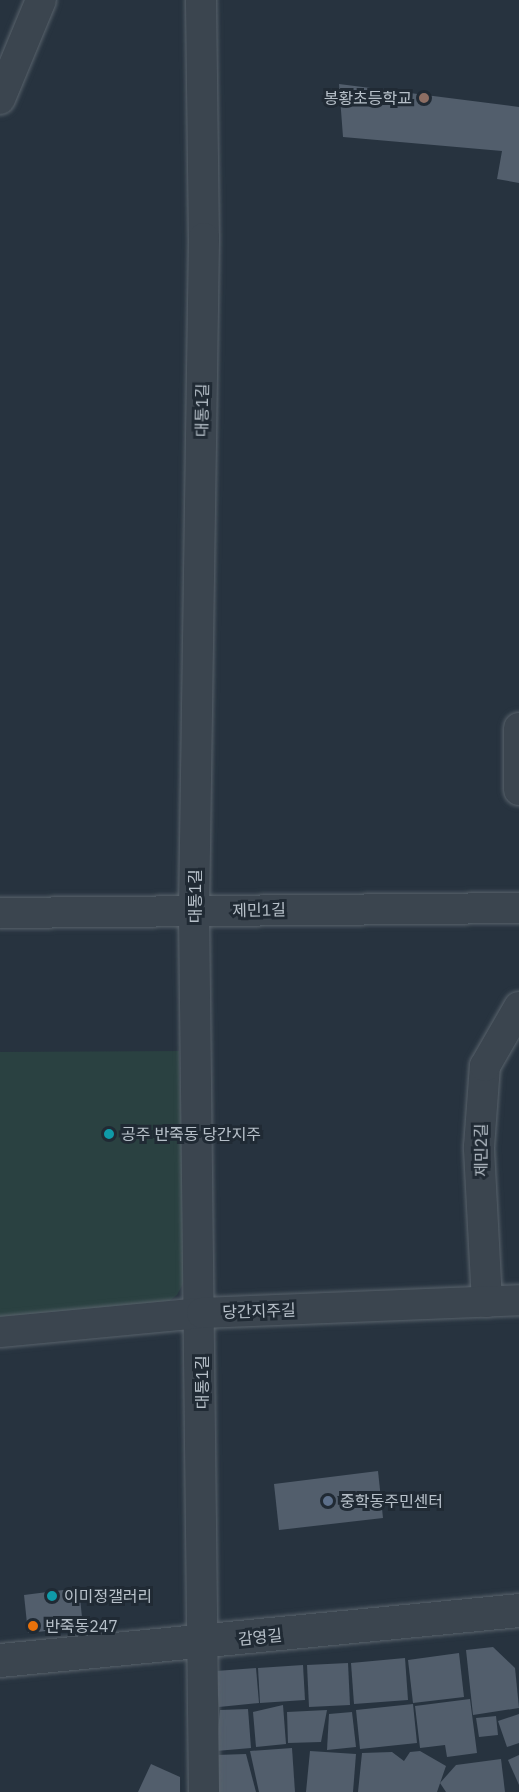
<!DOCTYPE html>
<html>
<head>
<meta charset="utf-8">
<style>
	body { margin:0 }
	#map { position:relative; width:519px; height:1792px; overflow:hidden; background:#27333f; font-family:"IBM Plex Sans","Noto Sans KR",sans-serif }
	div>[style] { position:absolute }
	.green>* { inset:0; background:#2a4141 }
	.building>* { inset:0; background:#525e6c }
	.roads { filter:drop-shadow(0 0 2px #59636c) drop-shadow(0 0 2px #59636c) }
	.minor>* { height:30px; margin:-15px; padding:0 15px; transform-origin:15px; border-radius:15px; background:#3b454f }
	.tertiary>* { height:33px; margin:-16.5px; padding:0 16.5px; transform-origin:16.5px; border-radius:16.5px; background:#3b454f }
	.dots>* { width:16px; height:16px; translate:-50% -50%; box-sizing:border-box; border:3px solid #202a34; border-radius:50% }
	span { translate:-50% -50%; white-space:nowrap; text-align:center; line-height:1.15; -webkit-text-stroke:6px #202a34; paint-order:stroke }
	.poi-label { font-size:16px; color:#b7c0c9 }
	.right { translate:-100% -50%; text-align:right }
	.left { translate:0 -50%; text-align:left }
	.street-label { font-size:16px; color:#b7c0c9 }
</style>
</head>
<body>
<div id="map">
	<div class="green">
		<div style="clip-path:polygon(179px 1051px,185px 1280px,177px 1295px,164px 1305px,0 1317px,0 1052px)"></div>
	</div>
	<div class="building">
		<div style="clip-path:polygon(339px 84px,519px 107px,519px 183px,497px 179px,502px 151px,343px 137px)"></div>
		<div style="clip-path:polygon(378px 1471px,383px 1518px,279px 1530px,274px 1484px)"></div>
		<div style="clip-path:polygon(79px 1588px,83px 1627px,28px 1633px,24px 1595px)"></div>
		<div style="clip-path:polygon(493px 1647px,515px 1668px,519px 1708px,473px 1715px,466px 1650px)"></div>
		<div style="clip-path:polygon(459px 1653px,464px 1697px,413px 1703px,408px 1660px)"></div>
		<div style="clip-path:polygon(405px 1658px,408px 1700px,354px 1704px,351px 1663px)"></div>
		<div style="clip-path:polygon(348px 1663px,350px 1705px,309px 1707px,307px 1665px)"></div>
		<div style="clip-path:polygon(303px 1665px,305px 1700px,260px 1703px,258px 1668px)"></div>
		<div style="clip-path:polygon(256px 1668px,259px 1703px,219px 1707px,216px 1671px)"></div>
		<div style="clip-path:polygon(470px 1699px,477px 1753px,447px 1757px,445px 1745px,420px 1748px,415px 1706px)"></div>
		<div style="clip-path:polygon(413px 1704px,417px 1743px,360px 1749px,356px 1710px)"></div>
		<div style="clip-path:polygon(283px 1705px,286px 1744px,256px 1747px,253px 1712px)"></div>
		<div style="clip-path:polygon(248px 1709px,251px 1748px,216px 1751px,220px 1710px)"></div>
		<div style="clip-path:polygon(327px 1710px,321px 1742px,288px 1743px,287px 1712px)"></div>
		<div style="clip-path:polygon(352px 1712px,356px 1747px,327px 1750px,329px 1714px)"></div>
		<div style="clip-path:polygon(519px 1714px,519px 1743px,507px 1747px,498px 1721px)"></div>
		<div style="clip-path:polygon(496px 1716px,498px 1735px,479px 1737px,476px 1718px)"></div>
		<div style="clip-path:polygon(292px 1748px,295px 1792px,259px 1792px,250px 1751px)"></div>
		<div style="clip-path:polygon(310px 1751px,356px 1754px,353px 1792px,306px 1792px)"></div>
		<div style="clip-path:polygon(420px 1751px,446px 1766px,437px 1792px,358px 1792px,362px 1753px,392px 1752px,404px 1761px,410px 1752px)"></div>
		<div style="clip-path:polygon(246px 1754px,256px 1792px,215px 1792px,216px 1755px)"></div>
		<div style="clip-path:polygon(519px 1755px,519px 1785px,508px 1760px)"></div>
		<div style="clip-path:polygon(501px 1759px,505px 1792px,446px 1792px,440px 1783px,456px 1765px)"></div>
		<div style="clip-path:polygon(151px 1764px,180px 1777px,180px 1792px,138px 1792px)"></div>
	</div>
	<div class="roads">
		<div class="minor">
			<div style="left:201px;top:0;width:238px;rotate:89.3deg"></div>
			<div style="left:204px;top:238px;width:673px;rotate:90.85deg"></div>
			<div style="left:194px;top:911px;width:881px;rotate:89.35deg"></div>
			<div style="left:0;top:99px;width:107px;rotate:-67.5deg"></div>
			<div style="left:519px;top:728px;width:62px;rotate:90deg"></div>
			<div style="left:0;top:913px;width:519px;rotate:-0.55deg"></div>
			<div style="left:487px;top:1302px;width:155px;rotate:-93deg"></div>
			<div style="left:479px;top:1147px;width:81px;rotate:-85.8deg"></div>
			<div style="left:485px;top:1066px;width:68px;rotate:-60deg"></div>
			<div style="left:0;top:1332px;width:203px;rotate:-5.4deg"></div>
			<div style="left:202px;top:1313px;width:317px;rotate:-2.3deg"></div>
		</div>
		<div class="tertiary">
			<div style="left:0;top:1660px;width:521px;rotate:-5.5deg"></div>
		</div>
	</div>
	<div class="dots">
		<div style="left:424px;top:98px;background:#8d6e63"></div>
		<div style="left:109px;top:1134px;background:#0f9aa8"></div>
		<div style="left:328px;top:1501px;background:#5c6f8a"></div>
		<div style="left:52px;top:1596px;background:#0f9aa8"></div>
		<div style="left:33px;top:1626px;background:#e8710a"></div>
	</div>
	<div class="poi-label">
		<span class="right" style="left:412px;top:98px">봉황초등학교</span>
		<span class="left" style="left:121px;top:1134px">공주 반죽동 당간지주</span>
		<span class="left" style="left:340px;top:1501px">중학동주민센터</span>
		<span class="left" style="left:64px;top:1596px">이미정갤러리</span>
		<span class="left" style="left:45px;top:1626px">반죽동247</span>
	</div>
	<div class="street-label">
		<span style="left:202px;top:410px;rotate:-89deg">대통1길</span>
		<span style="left:195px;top:896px;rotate:-90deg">대통1길</span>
		<span style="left:259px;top:910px;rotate:-1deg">제민1길</span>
		<span style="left:481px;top:1150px;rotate:-90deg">제민2길</span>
		<span style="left:259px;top:1311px;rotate:-2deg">당간지주길</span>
		<span style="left:202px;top:1382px;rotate:-90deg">대통1길</span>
		<span style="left:260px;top:1637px;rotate:-6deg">감영길</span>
	</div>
</div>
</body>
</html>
